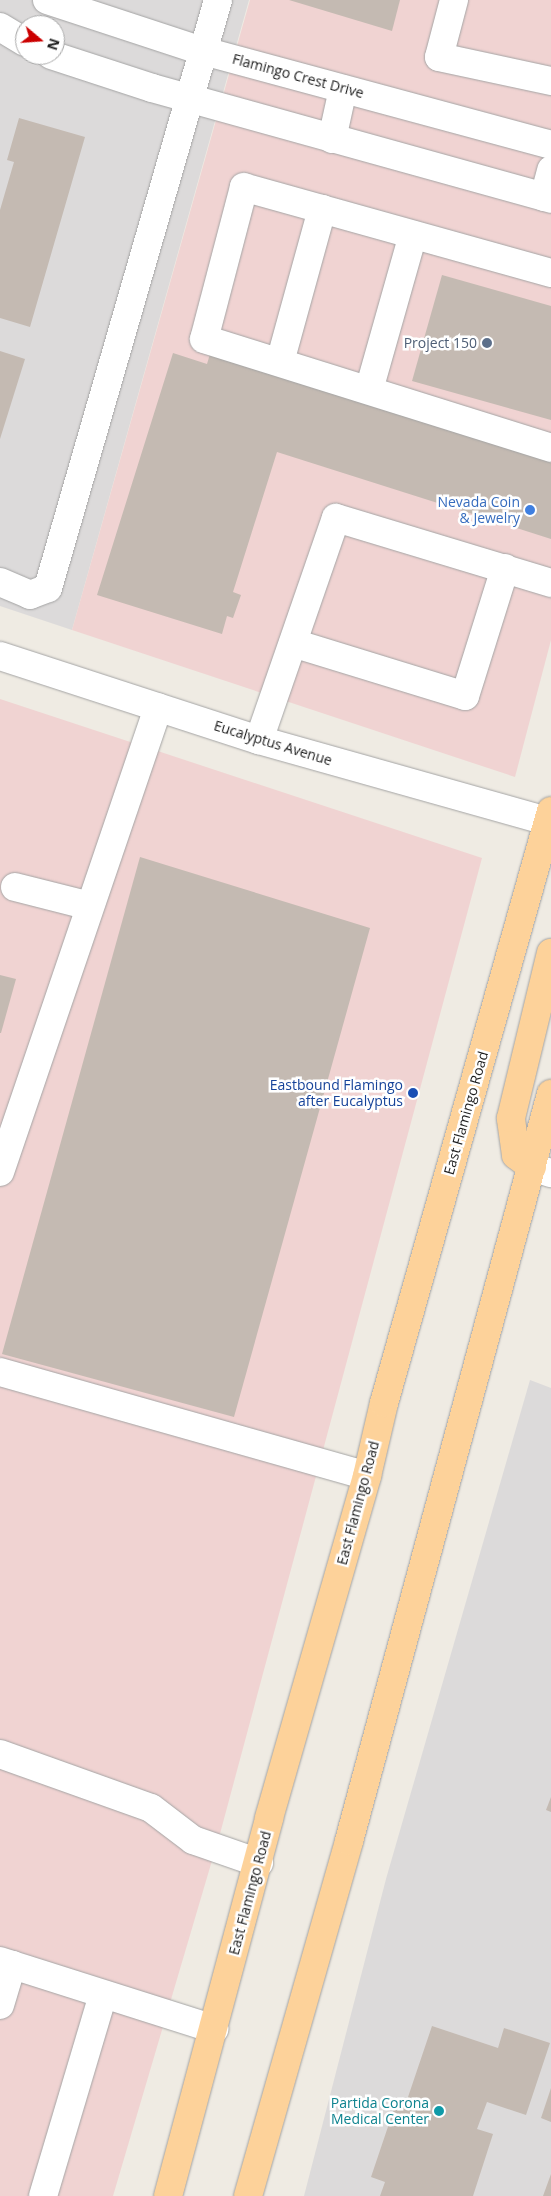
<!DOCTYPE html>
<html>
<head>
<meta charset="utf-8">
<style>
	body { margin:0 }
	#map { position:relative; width:551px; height:2196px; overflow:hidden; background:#efebe3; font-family:"Open Sans",sans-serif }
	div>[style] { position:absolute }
	.residential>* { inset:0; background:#dcdada }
	.commercial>* { inset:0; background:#f0d3d2 }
	.building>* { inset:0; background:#c4bab2 }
	.roads { filter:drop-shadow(0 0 1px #a4a4a4) drop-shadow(0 0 1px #a4a4a4) }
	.minor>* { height:28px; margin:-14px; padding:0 14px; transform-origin:14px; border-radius:14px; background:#fff }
	.major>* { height:28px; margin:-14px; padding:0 14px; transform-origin:14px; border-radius:14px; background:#fdd29a }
	.dots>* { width:14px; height:14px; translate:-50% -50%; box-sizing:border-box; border:2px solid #fff; border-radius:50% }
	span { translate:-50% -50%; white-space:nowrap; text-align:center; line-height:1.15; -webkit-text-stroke:5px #fff; paint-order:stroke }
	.street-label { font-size:14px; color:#1d1d1d }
	.service-label { font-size:14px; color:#4e5e75 }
	.right { translate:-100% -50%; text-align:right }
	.shop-label { font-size:14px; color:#366cbe }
	.transit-label { font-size:14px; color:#164399 }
	.culture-label { font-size:14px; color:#0d838f }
	.north { position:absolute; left:15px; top:15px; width:50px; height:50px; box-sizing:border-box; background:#fff; border:1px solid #a5a5a5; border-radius:50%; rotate:108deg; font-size:14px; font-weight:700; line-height:20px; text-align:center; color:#1d1d1d }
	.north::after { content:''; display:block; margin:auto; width:18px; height:22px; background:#cb0000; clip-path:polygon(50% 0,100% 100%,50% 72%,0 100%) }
</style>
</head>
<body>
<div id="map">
	<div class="residential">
		<div style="clip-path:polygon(evenodd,0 0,249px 0,72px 630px,0 606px,0 0,25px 25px,55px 25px,55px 55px,25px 55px,25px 25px)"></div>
		<div style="clip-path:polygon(530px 1380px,551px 1388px,551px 2196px,304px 2196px,386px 1879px)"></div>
	</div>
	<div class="commercial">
		<div style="clip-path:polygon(250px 0,551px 0,551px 640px,515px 777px,72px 630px)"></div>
		<div style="clip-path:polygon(0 699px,482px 858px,221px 1830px,113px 2196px,0 2196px)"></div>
	</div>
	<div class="building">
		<div style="clip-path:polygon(289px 0,400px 0,392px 31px)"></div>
		<div style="clip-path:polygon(19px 118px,85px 137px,30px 327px,0 318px,0 210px,14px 162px,7px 160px)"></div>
		<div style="clip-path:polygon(442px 275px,551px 306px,551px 420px,412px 381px)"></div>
		<div style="clip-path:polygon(0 351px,25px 359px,0 439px)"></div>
		<div style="clip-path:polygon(173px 353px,207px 364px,210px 354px,551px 461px,551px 539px,277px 452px,233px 592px,241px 595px,233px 618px,227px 616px,222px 634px,97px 595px)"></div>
		<div style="clip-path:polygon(140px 857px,370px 928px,234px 1417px,2px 1354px)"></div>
		<div style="clip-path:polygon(0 975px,16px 979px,1px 1033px,0 1033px)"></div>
		<div style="clip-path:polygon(551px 1797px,551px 1812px,546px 1810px)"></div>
		<div style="clip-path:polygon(432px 2026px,498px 2048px,504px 2028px,550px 2043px,526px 2115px,487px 2102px,477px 2129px,493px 2134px,473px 2196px,380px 2196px,385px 2182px,371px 2177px,396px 2103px,405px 2106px)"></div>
		<div style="clip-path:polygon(551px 2088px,551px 2122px,541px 2118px)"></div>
		<div style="clip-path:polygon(551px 2174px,551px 2196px,543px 2196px)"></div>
	</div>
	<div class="roads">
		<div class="minor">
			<div style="left:47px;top:0;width:157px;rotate:18.2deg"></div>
			<div style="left:196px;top:49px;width:368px;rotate:15.1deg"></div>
			<div style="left:454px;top:0;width:59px;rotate:104.7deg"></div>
			<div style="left:439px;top:57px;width:115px;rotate:12.1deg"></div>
			<div style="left:0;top:27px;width:29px;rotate:31deg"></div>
			<div style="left:51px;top:55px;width:106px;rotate:18.1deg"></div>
			<div style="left:152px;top:88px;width:414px;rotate:15.5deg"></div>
			<div style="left:332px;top:139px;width:51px;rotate:-77.6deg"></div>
			<div style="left:544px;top:197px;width:28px;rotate:-75deg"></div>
			<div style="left:551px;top:273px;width:319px;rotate:-164.4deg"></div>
			<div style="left:244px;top:187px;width:157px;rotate:104.7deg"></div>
			<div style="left:204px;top:339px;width:364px;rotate:17.4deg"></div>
			<div style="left:280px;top:362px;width:159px;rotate:-74.6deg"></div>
			<div style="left:369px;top:390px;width:161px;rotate:-74.2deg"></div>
			<div style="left:0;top:582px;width:33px;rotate:23deg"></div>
			<div style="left:30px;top:595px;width:19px;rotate:-21deg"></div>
			<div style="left:48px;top:588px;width:612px;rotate:-73.87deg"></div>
			<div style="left:293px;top:643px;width:180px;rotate:17.1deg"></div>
			<div style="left:465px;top:696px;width:134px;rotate:-72.6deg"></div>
			<div style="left:0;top:656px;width:272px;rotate:18deg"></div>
			<div style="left:259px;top:740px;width:300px;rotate:15.7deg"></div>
			<div style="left:259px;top:740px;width:235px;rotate:-70.9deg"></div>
			<div style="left:336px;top:518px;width:225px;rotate:16.8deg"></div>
			<div style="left:15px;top:887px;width:77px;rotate:14.2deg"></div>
			<div style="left:532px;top:1167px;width:20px;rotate:18deg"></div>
			<div style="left:0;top:1172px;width:491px;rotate:-71.2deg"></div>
			<div style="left:0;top:1372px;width:381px;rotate:15.8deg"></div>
			<div style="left:0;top:1754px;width:160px;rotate:19.7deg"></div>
			<div style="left:151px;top:1808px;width:53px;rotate:37.3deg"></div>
			<div style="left:193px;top:1840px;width:70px;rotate:19.2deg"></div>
			<div style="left:0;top:1961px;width:225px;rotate:17.6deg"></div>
			<div style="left:0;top:2005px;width:42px;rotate:-73.3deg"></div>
			<div style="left:43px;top:2196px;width:210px;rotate:-73.4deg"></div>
		</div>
		<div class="major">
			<div style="left:532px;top:1167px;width:20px;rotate:-143deg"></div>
			<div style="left:516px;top:1155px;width:37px;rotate:-98deg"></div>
			<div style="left:511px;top:1118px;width:170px;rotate:-76.4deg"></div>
			<div style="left:168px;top:2196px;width:391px;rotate:-75deg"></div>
			<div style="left:269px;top:1818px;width:356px;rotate:-74deg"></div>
			<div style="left:367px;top:1476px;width:75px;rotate:-76.9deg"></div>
			<div style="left:384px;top:1403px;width:615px;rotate:-74.25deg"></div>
			<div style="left:248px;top:2196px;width:369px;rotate:-74.1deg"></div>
			<div style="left:349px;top:1841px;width:774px;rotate:-74.87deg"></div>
		</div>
	</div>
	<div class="dots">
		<div style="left:487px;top:343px;background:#5c6f8a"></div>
		<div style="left:530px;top:510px;background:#3f7fe0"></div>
		<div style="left:413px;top:1093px;background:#1a4fb4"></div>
		<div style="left:439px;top:2111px;background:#0f9aa8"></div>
	</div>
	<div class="street-label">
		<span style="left:298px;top:76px;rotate:15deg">Flamingo Crest Drive</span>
		<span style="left:273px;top:743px;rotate:17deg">Eucalyptus Avenue</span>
		<span style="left:466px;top:1113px;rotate:-74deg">East Flamingo Road</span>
		<span style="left:358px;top:1503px;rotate:-75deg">East Flamingo Road</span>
		<span style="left:250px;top:1893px;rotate:-75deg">East Flamingo Road</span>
	</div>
	<div class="service-label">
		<span class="right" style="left:477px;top:343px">Project 150</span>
	</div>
	<div class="shop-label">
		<span class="right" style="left:520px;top:510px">Nevada Coin<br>&amp; Jewelry</span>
	</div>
	<div class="transit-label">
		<span class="right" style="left:403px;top:1093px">Eastbound Flamingo<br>after Eucalyptus</span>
	</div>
	<div class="culture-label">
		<span class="right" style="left:429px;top:2111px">Partida Corona<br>Medical Center</span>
	</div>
	<div class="north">N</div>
</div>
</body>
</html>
